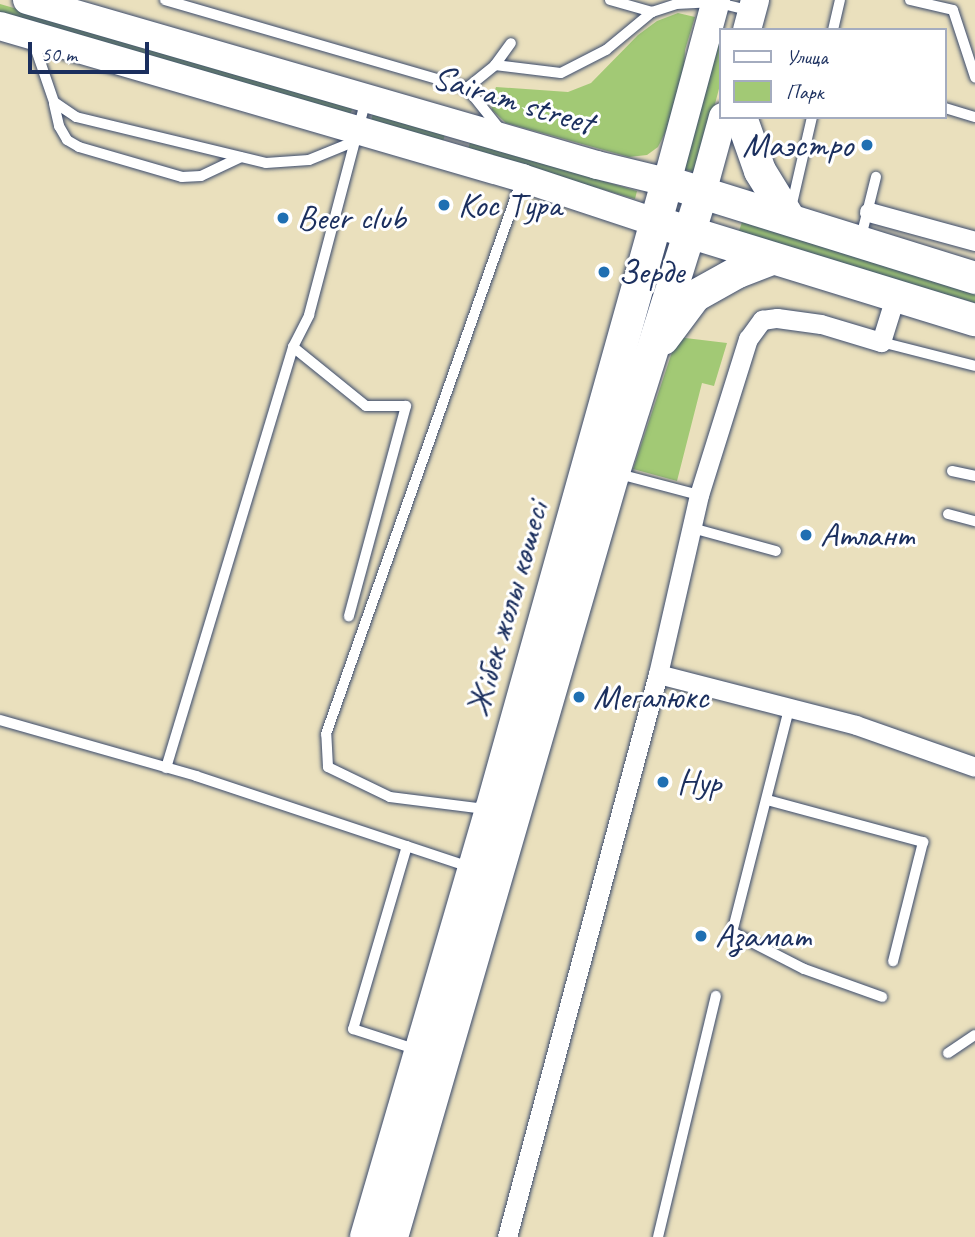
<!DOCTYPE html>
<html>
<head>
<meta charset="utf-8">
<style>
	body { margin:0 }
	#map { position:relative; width:975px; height:1237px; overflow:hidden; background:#eae0bd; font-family:Caveat,sans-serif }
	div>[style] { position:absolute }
	.green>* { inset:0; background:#a2c975 }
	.roads { filter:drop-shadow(0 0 2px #3a4a6c) drop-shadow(0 0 2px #3a4a6c) }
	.lane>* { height:10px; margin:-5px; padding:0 5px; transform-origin:5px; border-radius:5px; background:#fff }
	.street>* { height:19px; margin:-9.5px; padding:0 9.5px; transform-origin:9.5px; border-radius:9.5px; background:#fff }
	.secondary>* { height:28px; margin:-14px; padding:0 14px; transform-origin:14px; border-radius:14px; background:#fff }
	.primary>* { height:32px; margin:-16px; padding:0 16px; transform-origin:16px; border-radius:16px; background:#fff }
	.dots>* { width:19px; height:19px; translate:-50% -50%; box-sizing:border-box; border:4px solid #fff; border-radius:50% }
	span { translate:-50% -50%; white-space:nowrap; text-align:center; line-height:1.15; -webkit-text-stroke:6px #fff; paint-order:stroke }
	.street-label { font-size:35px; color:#1b2f5e }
	.poi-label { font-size:35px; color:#1b2f5e }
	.right { translate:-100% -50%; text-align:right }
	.left { translate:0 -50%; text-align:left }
	.legend { position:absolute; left:719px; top:28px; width:228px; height:91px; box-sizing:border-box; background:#fff; border:2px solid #a4acbf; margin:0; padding:9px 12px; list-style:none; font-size:21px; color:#1b2f5e }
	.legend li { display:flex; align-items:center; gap:14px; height:35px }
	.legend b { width:35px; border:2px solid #a4acbf }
	.scale { position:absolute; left:28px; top:42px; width:121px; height:32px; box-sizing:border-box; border:4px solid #1b2f5e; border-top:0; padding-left:9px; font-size:21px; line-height:24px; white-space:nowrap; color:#1b2f5e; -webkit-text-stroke:5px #fff; paint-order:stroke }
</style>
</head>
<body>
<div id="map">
	<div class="green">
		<div style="clip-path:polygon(0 4px,353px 107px,350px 115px,0 13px)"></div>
		<div style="clip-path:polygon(678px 13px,695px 17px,685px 50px,684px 70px,669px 125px,658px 147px,647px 155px,629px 157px,506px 123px,492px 110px,491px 101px,496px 87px,568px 92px,591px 83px,638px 35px,657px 21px)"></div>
		<div style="clip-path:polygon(721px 30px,721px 81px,697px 173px,683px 169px)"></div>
		<div style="clip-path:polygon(373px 113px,445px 134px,443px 142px,371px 121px)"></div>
		<div style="clip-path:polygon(470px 142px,637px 191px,635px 199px,468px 150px)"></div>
		<div style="clip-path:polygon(743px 219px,975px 286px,975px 303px,738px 234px)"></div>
		<div style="clip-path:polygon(677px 337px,727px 343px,714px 386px,702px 383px,677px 481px,633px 469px)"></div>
	</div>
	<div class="roads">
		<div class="lane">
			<div style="left:165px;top:0;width:315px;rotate:16.2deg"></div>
			<div style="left:467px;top:88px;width:51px;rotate:51.3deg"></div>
			<div style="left:610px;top:0;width:44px;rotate:15.9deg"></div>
			<div style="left:910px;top:0;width:44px;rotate:13.1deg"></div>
			<div style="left:953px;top:10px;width:71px;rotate:71.8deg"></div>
			<div style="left:833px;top:30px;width:31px;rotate:-77deg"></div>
			<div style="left:32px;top:38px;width:68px;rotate:71deg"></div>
			<div style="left:54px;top:102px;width:27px;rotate:34deg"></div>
			<div style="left:76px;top:117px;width:195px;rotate:13.6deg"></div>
			<div style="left:266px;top:163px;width:43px;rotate:-4deg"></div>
			<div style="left:309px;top:160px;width:48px;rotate:-22.2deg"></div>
			<div style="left:495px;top:65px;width:27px;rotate:-54deg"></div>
			<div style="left:467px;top:88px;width:36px;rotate:-39deg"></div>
			<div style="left:495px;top:65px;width:66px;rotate:6.9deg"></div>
			<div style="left:561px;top:73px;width:51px;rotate:-27.1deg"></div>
			<div style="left:606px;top:50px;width:60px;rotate:-39.6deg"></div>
			<div style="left:652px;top:12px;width:25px;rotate:-18deg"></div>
			<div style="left:676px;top:4px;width:39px;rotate:-3deg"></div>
			<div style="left:715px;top:2px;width:34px;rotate:14deg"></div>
			<div style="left:54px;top:104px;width:23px;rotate:77deg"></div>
			<div style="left:59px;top:126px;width:16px;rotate:60deg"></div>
			<div style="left:67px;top:140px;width:14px;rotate:30deg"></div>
			<div style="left:79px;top:147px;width:107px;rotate:16.2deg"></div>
			<div style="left:182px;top:177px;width:19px;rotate:-3deg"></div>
			<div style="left:201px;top:176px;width:44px;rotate:-25.4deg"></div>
			<div style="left:945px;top:108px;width:31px;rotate:17deg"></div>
			<div style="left:791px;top:208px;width:93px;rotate:-77deg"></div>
			<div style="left:861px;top:237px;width:62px;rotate:-76deg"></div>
			<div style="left:881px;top:342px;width:97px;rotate:14.3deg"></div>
			<div style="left:293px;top:347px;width:94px;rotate:38.9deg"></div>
			<div style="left:366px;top:406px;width:40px"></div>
			<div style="left:406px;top:406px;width:218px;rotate:105.2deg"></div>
			<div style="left:952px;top:471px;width:24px;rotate:12deg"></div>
			<div style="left:619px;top:474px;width:83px;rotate:14.7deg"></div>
			<div style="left:948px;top:514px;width:28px;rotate:15deg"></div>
			<div style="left:692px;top:528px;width:87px;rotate:15.3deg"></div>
			<div style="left:789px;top:709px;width:230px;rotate:104.3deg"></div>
			<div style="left:732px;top:932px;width:81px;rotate:27.2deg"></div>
			<div style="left:804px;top:969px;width:83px;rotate:19.7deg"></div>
			<div style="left:0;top:720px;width:204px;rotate:15.9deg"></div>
			<div style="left:196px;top:776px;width:289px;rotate:18.4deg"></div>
			<div style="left:166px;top:768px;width:440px;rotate:-73.2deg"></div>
			<div style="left:293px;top:347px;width:36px;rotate:-63deg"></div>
			<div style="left:309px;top:315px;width:222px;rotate:-75.2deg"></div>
			<div style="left:767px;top:800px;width:162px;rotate:15.1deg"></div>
			<div style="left:923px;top:842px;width:123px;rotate:104.1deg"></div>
			<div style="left:485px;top:809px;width:96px;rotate:-172.8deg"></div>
			<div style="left:390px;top:797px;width:69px;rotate:-154.2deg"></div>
			<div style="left:328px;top:767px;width:33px;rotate:-93deg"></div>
			<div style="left:326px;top:734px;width:589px;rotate:-70.55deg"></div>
			<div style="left:407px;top:846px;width:191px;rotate:106.4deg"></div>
			<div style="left:353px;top:1029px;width:68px;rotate:17.9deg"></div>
			<div style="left:948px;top:1053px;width:32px;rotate:-34deg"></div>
			<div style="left:658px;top:1237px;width:248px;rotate:-76.5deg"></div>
		</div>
		<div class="street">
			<div style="left:869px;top:212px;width:110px;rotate:15.3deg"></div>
			<div style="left:658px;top:674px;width:204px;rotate:14.4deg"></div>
			<div style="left:856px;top:725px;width:126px;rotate:19.4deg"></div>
			<div style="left:507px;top:1237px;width:583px;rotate:-74.99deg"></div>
			<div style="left:658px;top:674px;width:184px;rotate:-77.1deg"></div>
			<div style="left:699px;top:495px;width:164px;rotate:-72.6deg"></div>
			<div style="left:748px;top:339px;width:24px;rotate:-54deg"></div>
			<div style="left:762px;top:320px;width:15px;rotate:-8deg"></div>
			<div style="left:777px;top:318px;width:44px;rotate:7.8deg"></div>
			<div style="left:821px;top:324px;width:63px;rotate:16.7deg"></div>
			<div style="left:881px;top:342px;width:47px;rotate:-72.7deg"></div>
		</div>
		<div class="secondary">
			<div style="left:27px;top:0;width:593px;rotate:16.14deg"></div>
			<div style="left:597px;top:165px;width:72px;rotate:13.7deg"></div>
			<div style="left:667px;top:182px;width:188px;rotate:-74.9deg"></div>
			<div style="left:0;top:26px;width:544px;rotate:16.23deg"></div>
			<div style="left:522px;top:178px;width:140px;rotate:18.3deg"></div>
			<div style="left:747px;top:30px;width:31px;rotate:-75deg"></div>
			<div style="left:702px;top:193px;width:79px;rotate:-74.6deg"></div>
		</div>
		<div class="primary">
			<div style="left:741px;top:117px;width:57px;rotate:70.6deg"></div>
			<div style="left:760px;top:171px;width:55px;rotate:58.3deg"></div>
			<div style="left:669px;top:226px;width:320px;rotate:17.1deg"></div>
			<div style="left:663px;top:339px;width:54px;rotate:-53.3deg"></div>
			<div style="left:695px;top:296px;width:49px;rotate:-29.2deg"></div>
			<div style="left:738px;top:272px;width:36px;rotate:-21deg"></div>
			<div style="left:366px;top:1237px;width:445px;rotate:-73.7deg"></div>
			<div style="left:491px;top:810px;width:652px;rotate:-74.34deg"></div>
			<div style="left:667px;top:182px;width:323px;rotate:17.3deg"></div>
			<div style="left:392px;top:1237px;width:797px;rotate:-73.82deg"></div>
			<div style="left:614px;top:472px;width:293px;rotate:-72.5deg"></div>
		</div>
	</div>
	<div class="dots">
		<div style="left:867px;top:145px;background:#1f6fb2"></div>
		<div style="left:444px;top:205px;background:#1f6fb2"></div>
		<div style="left:283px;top:218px;background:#1f6fb2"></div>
		<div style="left:604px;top:272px;background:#1f6fb2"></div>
		<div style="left:806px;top:535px;background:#1f6fb2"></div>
		<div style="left:579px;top:697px;background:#1f6fb2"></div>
		<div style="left:663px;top:782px;background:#1f6fb2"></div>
		<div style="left:701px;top:936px;background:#1f6fb2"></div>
	</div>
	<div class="street-label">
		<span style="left:513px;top:100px;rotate:17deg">Sairam street</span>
		<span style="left:507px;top:609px;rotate:-74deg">Жібек жолы көшесі</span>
	</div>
	<div class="poi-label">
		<span class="right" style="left:853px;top:145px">Маэстро</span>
		<span class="left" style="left:458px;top:205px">Кос Тура</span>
		<span class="left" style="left:297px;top:218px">Beer club</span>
		<span class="left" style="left:618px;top:272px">Зерде</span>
		<span class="left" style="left:820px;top:535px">Атлант</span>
		<span class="left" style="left:593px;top:697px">Мегалюкс</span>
		<span class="left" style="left:677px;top:782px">Нур</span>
		<span class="left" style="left:715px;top:936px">Азамат</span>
	</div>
	<ul class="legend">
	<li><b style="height:9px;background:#fff"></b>Улица</li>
	<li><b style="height:19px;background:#a2c975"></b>Парк</li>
	</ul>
	<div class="scale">50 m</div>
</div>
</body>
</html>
